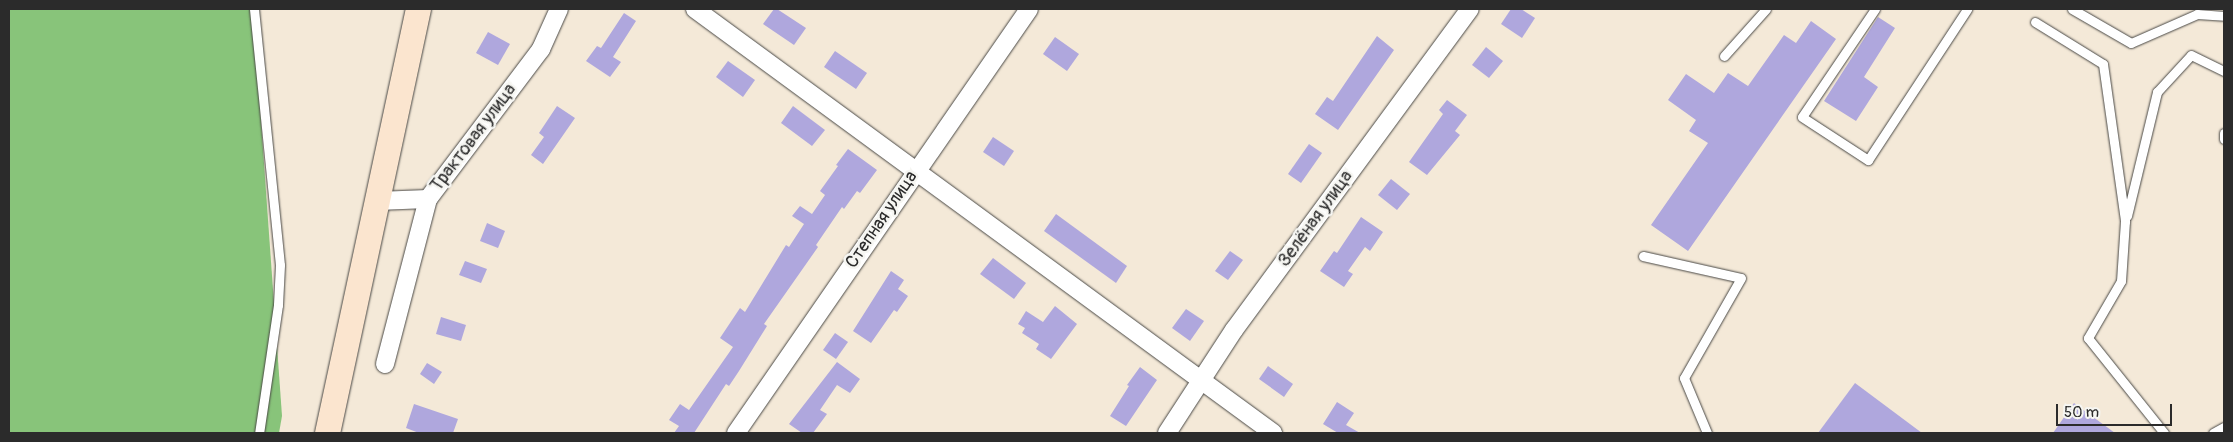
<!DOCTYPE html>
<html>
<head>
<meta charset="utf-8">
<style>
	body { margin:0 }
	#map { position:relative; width:2233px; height:442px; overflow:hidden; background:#f4e9d8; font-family:Pangolin,sans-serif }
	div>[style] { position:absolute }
	.green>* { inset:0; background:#88c47a }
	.building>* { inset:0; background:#afa7dd }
	.roads { filter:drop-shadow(0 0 1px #494845) drop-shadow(0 0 1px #494845) }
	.lane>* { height:9px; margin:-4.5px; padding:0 4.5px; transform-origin:4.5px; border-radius:4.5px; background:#fff }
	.street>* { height:18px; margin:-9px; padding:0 9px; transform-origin:9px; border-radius:9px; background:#fff }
	.secondary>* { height:25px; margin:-12.5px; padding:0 12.5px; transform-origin:12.5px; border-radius:12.5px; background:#fbe5cf }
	span { translate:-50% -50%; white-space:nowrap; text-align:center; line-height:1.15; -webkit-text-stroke:5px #f6f6f2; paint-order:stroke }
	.street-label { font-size:18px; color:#2b2b2b }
	.frame { position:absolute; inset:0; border:10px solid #2b2b2b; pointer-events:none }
	.scale { position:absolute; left:2056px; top:404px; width:116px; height:22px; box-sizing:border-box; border:2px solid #2b2b2b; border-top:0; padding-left:6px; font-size:15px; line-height:18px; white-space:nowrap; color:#2b2b2b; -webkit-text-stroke:4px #f6f6f2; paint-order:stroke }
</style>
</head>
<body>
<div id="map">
	<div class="green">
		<div style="clip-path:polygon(9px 9px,253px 9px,282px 416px,279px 433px,9px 433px)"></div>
	</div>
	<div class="building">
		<div style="clip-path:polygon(774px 9px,777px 9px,806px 28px,794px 45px,763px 24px)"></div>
		<div style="clip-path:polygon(1511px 9px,1521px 9px,1535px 18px,1522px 38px,1501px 24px)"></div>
		<div style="clip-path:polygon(624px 13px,636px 21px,613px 57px,621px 62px,610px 77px,586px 61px,597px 46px,601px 48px)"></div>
		<div style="clip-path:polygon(1878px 17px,1895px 28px,1864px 77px,1878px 87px,1856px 121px,1824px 101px)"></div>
		<div style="clip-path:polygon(1811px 21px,1836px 39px,1688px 251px,1651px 225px,1708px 143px,1689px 131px,1696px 120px,1668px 100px,1686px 74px,1714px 93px,1728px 73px,1748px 86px,1784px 35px,1796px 43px)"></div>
		<div style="clip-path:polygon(488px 32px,510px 44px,498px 65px,476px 53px)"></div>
		<div style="clip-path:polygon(1377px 36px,1394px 50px,1338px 130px,1315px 114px,1327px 97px,1333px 101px)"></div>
		<div style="clip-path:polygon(1055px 37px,1079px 54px,1067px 71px,1043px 54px)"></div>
		<div style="clip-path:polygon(1486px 47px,1503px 61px,1489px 78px,1472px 65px)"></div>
		<div style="clip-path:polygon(835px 51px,867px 73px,856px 89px,824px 67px)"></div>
		<div style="clip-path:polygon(728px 61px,755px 80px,743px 97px,716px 77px)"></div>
		<div style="clip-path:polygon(1447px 100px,1467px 115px,1455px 131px,1460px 135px,1427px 175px,1409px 162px,1443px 114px,1439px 110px)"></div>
		<div style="clip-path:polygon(557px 106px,575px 118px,543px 164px,531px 155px,544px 137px,539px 133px)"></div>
		<div style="clip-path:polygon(793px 106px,825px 130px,812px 146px,781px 123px)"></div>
		<div style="clip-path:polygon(993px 137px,1014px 151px,1004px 166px,983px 152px)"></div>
		<div style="clip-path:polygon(1309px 144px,1322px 153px,1301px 183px,1288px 174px)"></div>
		<div style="clip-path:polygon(848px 149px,877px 170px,860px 193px,857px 191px,844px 209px,842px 207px,816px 245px,818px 247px,764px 324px,767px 326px,739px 371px,729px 386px,726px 384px,694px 433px,674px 433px,679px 426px,669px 420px,680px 404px,689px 410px,733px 347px,720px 338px,740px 308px,745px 312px,786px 245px,789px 247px,804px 224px,792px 216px,800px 206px,812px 214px,825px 195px,820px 191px,838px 166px,836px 165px)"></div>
		<div style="clip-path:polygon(1391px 179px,1410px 194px,1397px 210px,1378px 195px)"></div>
		<div style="clip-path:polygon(1056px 214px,1127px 266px,1116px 283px,1044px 231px)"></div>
		<div style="clip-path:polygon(1361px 217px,1383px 232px,1370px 251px,1365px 247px,1348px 271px,1353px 274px,1344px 287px,1320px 271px,1334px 251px,1337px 253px)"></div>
		<div style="clip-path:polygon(487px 223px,505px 231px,498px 248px,480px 241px)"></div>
		<div style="clip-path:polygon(1230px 251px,1243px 260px,1228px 280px,1215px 271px)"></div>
		<div style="clip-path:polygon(993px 258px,1026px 283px,1014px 299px,980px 274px)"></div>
		<div style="clip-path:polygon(465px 261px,487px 269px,481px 283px,459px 275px)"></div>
		<div style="clip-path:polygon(891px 271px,904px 280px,898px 289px,908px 296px,897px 312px,894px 310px,871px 343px,853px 331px)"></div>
		<div style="clip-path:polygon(1055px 306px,1077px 324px,1051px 359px,1036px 349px,1039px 344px,1022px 333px,1025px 328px,1018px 324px,1026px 311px,1043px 322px)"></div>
		<div style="clip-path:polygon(1186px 309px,1204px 321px,1190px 341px,1172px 328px)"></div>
		<div style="clip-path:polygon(441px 317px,466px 325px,461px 341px,436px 334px)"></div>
		<div style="clip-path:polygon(835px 333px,848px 342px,836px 359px,823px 350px)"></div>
		<div style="clip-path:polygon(837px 362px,860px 379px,850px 393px,837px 385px,820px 410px,827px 414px,813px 433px,802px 433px,789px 424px)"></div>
		<div style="clip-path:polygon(427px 363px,442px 372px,434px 384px,420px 374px)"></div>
		<div style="clip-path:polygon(1268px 366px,1293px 384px,1284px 397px,1259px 379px)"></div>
		<div style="clip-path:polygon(1140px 367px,1157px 380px,1126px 426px,1110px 416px,1129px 386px,1127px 385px)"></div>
		<div style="clip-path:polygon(1855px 383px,1922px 433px,1818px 433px)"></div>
		<div style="clip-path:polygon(1337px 402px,1354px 413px,1346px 425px,1360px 433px,1338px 433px,1323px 424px)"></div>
		<div style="clip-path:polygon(2074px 403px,2115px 433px,2053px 433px)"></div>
		<div style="clip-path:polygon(414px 404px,458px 419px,453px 433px,419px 433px,406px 428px)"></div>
	</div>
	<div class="roads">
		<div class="lane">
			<div style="left:254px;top:9px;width:257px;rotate:84.2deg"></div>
			<div style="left:280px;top:265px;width:40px;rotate:92.9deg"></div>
			<div style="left:278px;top:305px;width:129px;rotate:98.4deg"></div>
			<div style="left:1875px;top:9px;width:130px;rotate:124.1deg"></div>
			<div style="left:1802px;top:117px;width:79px;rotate:33.1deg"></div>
			<div style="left:1868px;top:160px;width:181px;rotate:-56.7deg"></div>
			<div style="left:2072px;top:9px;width:68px;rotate:30deg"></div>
			<div style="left:2131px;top:43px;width:72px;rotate:-23.7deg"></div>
			<div style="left:2197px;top:14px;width:27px;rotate:4deg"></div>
			<div style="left:2035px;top:22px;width:80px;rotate:31.7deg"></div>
			<div style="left:2103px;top:64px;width:159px;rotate:82deg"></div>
			<div style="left:2125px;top:221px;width:60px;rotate:93.8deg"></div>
			<div style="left:2121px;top:281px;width:66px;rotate:120.1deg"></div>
			<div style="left:2088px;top:338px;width:122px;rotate:51.3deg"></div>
			<div style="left:1724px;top:56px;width:63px;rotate:-48.2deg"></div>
			<div style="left:2224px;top:133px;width:6px;rotate:90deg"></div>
			<div style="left:2127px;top:216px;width:128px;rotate:-76.4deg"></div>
			<div style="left:2157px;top:92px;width:50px;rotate:-47.4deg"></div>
			<div style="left:2191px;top:55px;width:37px;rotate:26deg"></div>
			<div style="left:1643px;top:256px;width:100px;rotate:12.7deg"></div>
			<div style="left:1741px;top:278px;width:115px;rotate:119.7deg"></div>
			<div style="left:1684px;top:378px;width:60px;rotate:67.3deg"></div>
			<div style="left:2213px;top:433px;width:13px;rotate:-29deg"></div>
		</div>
		<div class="street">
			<div style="left:695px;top:9px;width:717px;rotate:36.26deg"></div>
			<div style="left:377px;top:201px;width:51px;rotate:-2.2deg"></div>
			<div style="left:385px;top:364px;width:171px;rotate:-75.4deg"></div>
			<div style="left:428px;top:199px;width:188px;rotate:-53deg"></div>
			<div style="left:541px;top:49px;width:44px;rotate:-65.8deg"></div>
			<div style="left:736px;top:433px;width:515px;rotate:-55.35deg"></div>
			<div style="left:1167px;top:433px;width:123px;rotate:-57deg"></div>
			<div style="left:1234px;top:330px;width:398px;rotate:-53.7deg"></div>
		</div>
		<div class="secondary">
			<div style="left:327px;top:433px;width:434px;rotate:-77.9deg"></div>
		</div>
	</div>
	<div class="street-label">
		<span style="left:474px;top:138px;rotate:-53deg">Трактовая улица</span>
		<span style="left:1316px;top:219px;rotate:-54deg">Зелёная улица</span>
		<span style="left:882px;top:220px;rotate:-56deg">Степная улица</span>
	</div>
	<div class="frame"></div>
	<div class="scale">50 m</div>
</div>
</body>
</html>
